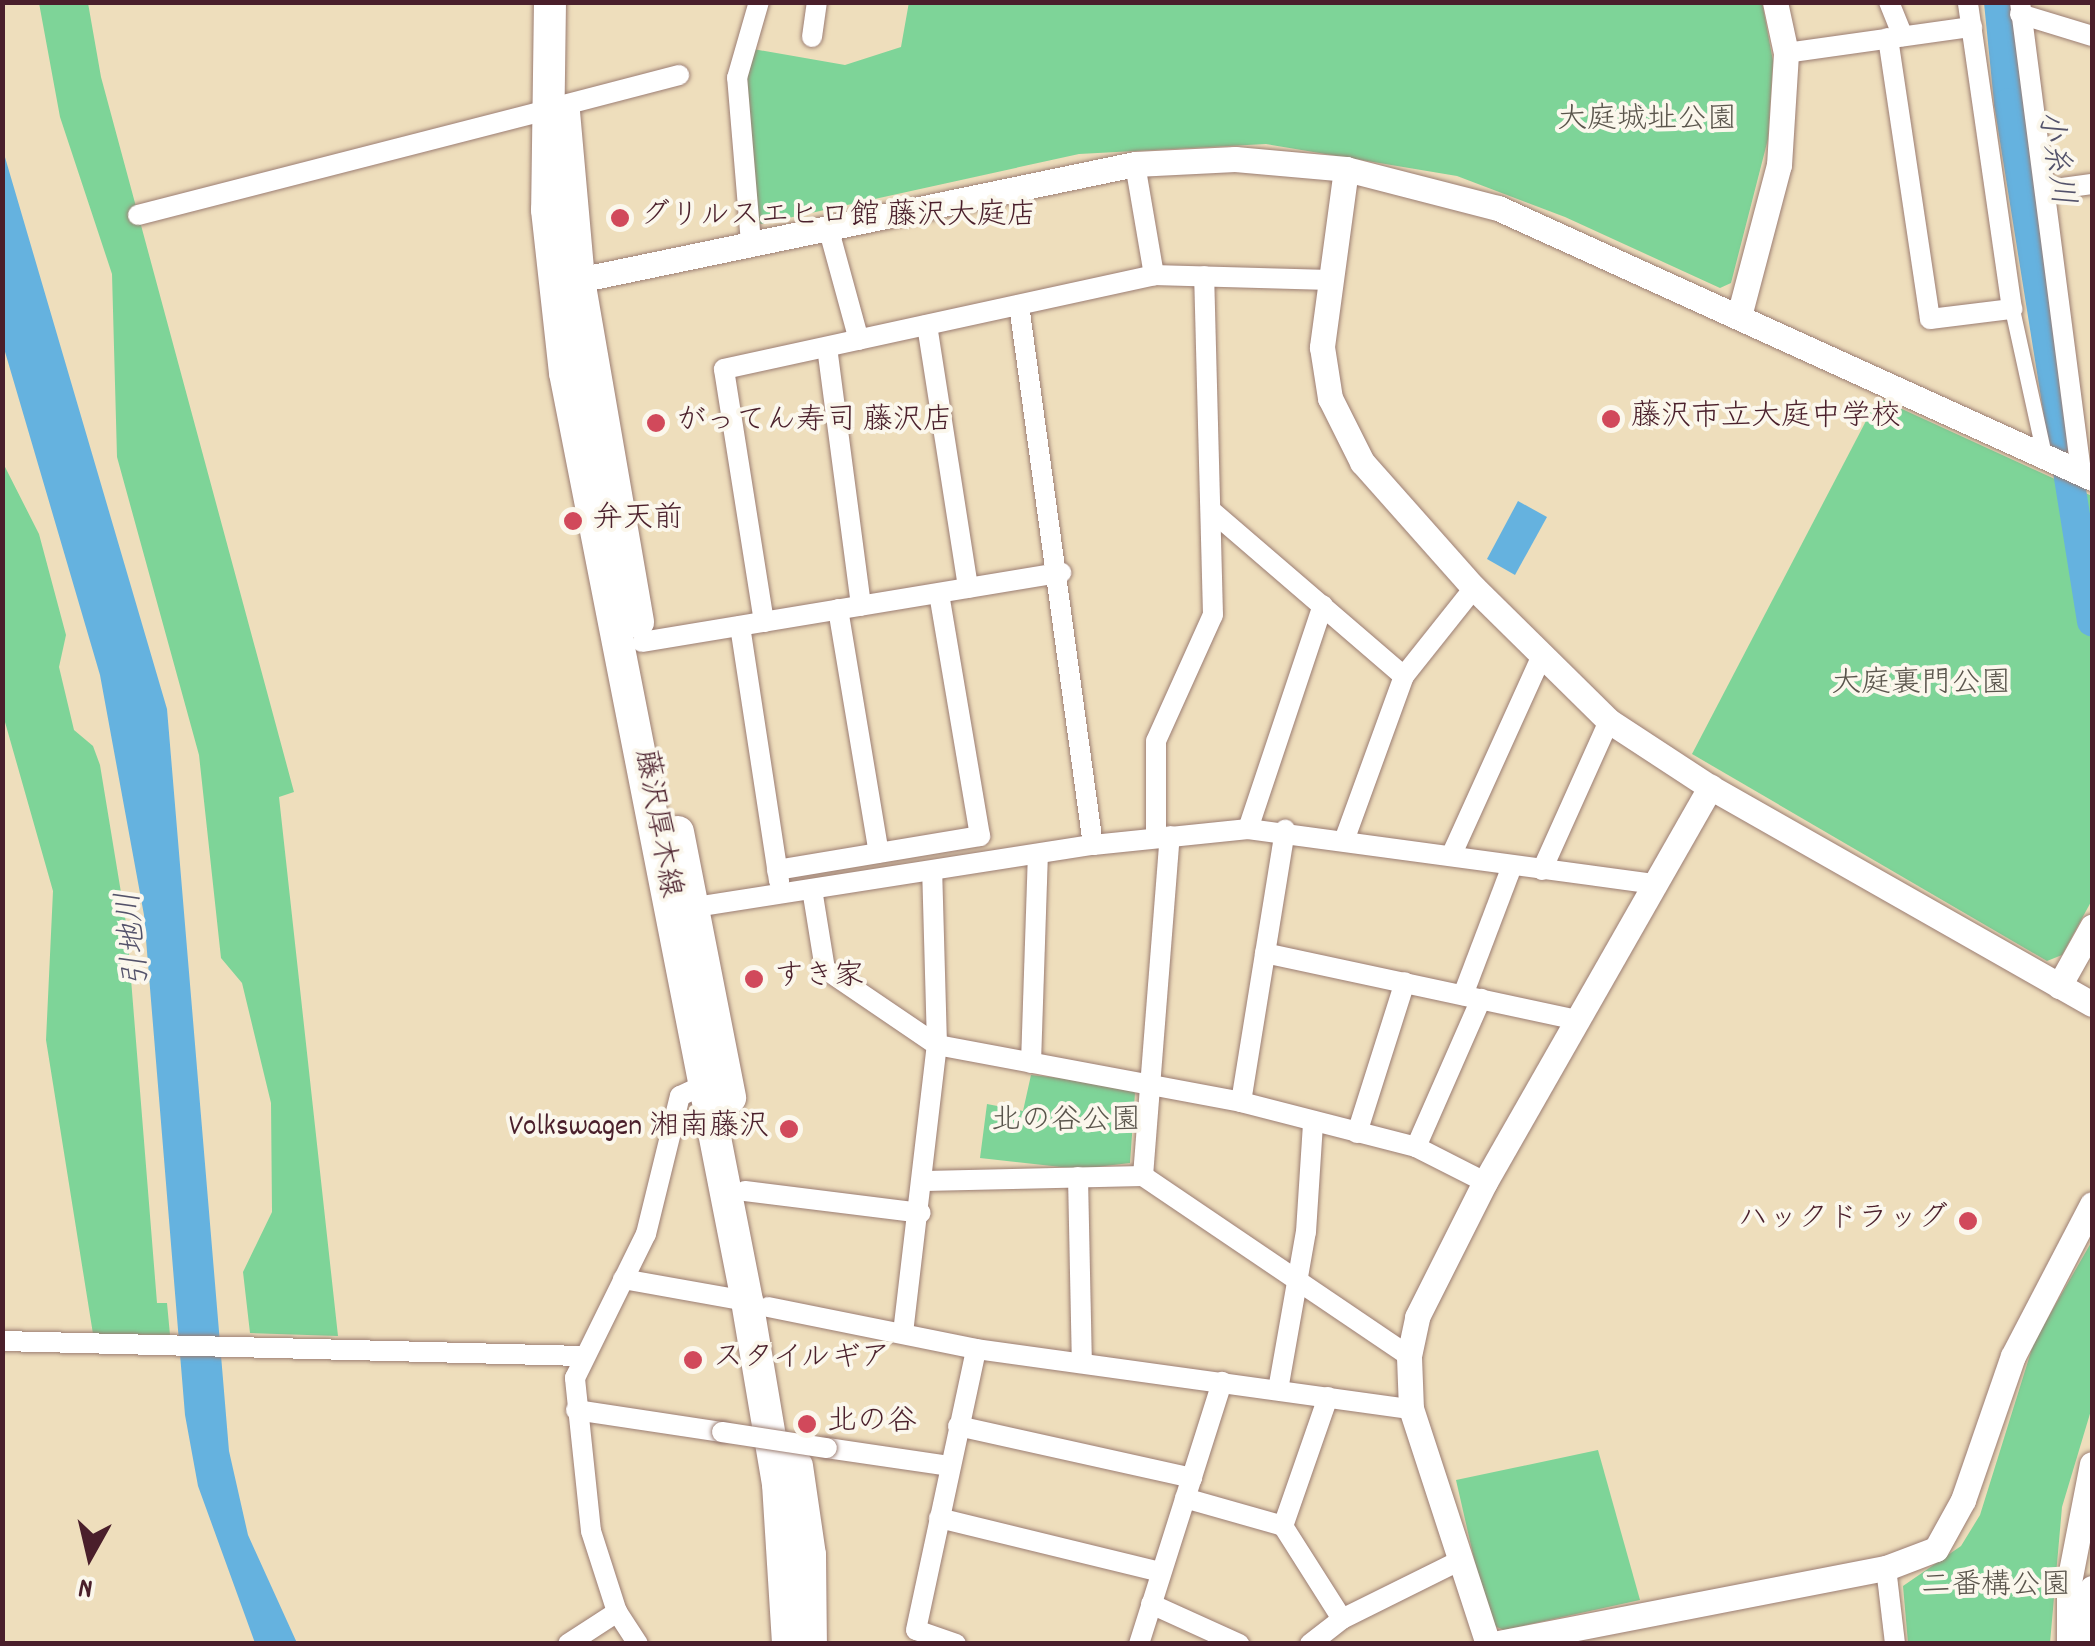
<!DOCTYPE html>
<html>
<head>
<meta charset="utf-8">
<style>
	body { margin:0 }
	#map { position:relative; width:2095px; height:1646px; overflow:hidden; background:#eedebc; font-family:Dekko,"Klee One",sans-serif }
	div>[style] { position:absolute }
	.green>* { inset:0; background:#7ed498 }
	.water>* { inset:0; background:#65b2df }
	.river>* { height:30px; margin:-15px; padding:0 15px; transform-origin:15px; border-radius:15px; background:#65b2df }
	.roads { filter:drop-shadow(0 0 2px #9c7e74) drop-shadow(0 0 2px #9c7e74) }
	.pedestrian>* { height:15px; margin:-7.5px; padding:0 7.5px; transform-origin:7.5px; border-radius:7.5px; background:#fff }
	.minor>* { height:20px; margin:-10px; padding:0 10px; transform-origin:10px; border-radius:10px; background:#fff }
	.tertiary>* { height:25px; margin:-12.5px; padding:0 12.5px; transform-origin:12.5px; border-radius:12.5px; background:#fff }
	.primary>* { height:32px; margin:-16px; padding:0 16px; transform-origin:16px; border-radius:16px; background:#fff }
	.bridges { filter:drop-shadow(0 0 2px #9c7e74) drop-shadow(0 0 2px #9c7e74) }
	.minor-bridge>* { height:20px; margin:-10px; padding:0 10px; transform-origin:10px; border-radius:10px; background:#fff }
	.dots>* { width:28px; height:28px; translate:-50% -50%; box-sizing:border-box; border:5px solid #fbf7ec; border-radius:50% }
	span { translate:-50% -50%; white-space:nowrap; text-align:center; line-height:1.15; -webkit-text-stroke:8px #fbf7ec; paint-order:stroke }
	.park-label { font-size:30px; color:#5a554c }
	.poi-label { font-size:30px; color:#4a1f2b }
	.left { translate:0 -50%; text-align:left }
	.right { translate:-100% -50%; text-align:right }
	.street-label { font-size:30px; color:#4a1f2b }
	.water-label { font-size:32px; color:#53526a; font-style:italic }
	.frame { position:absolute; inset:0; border:5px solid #4a1f2b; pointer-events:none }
	.north { position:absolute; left:40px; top:1506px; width:100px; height:100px; -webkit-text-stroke:8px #fbf7ec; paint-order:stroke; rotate:188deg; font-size:28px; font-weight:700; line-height:40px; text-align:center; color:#4a1f2b }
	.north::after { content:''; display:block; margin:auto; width:35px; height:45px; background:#4a1f2b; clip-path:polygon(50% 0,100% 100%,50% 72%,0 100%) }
</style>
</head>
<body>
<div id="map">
	<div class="green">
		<div style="clip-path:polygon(909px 2px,1762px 2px,1773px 61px,1768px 139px,1731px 283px,1720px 288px,1565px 217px,1457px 176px,1266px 144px,1079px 154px,761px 224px,753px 220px,744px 91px,753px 49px,845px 65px,901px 47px)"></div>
		<div style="clip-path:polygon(39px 3px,88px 3px,101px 77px,294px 792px,279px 797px,338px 1336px,250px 1333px,243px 1272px,272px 1212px,271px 1103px,242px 983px,221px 958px,199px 755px,117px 457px,112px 274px,60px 117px)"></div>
		<div style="clip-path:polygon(1878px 398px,2092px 496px,2092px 900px,2062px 955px,2047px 961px,1692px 754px)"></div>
		<div style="clip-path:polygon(2px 461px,39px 534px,66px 635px,59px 667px,74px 730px,93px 746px,100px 765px,127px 929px,157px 1303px,167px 1303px,170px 1335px,93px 1334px,46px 1040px,53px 891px,3px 715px)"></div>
		<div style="clip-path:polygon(1031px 1075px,1127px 1085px,1135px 1093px,1130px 1163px,1079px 1169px,980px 1158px,987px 1104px,1023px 1111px)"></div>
		<div style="clip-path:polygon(2092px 1241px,2092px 1407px,2062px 1507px,2050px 1643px,1908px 1643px,1903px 1586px,1961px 1546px,1980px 1515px,2034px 1342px)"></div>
		<div style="clip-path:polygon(1598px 1450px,1640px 1600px,1504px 1630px,1489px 1624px,1456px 1480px)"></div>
	</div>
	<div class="water">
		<div style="clip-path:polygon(2px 147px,167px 709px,229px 1451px,248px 1535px,297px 1643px,255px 1643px,198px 1486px,185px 1415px,144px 915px,100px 675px,3px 345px)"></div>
		<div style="clip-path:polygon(1518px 501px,1547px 517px,1515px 575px,1487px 559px)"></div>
	</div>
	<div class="river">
		<div style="left:1999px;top:2px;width:101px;rotate:84.3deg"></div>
		<div style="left:2009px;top:103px;width:525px;rotate:80.9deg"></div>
	</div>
	<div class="roads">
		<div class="pedestrian">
			<div style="left:2012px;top:309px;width:149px;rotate:77.6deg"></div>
		</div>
		<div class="minor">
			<div style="left:1889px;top:2px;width:37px;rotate:68deg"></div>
			<div style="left:2020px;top:2px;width:475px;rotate:82.6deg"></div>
			<div style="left:2020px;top:14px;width:75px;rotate:17deg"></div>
			<div style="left:812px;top:37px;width:35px;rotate:-82deg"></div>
			<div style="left:1888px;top:38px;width:284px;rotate:81.5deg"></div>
			<div style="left:1930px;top:319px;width:83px;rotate:-7deg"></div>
			<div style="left:2012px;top:309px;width:310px;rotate:-98.2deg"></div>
			<div style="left:1786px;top:53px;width:188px;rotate:-8deg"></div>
			<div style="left:564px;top:105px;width:119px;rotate:-14.6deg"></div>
			<div style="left:1135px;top:164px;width:113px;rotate:80.3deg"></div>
			<div style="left:2048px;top:190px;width:44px;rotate:-7.8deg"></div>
			<div style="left:138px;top:215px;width:419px;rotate:-14.4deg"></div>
			<div style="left:828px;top:227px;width:117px;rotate:74.7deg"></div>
			<div style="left:751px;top:243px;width:166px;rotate:-94.8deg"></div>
			<div style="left:737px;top:78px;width:79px;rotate:-73.9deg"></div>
			<div style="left:1019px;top:305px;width:545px;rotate:82.2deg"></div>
			<div style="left:927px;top:325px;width:266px;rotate:81.1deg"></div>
			<div style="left:827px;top:347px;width:261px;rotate:82.5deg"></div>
			<div style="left:1213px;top:512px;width:252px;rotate:40.7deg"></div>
			<div style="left:838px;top:609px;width:247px;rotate:80.5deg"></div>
			<div style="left:764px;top:622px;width:256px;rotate:-99deg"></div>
			<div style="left:724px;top:369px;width:440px;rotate:-12.3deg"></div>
			<div style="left:1154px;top:275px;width:175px;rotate:1.6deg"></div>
			<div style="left:740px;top:626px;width:258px;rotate:81.3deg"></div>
			<div style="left:642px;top:642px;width:425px;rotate:-9.4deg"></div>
			<div style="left:1248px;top:829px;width:236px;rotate:-71.5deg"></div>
			<div style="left:1156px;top:837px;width:96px;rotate:-90deg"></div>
			<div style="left:1156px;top:741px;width:138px;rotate:-65.7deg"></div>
			<div style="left:1213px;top:615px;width:339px;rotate:-91.5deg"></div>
			<div style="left:1345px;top:838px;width:172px;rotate:-70deg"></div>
			<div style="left:1404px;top:676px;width:112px;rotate:-51.5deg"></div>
			<div style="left:1451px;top:856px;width:215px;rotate:-65.6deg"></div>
			<div style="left:777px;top:870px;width:206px;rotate:-9.5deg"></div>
			<div style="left:980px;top:836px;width:245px;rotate:-99.6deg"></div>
			<div style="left:1542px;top:870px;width:163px;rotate:-65.8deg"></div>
			<div style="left:812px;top:889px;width:81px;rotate:80.8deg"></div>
			<div style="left:825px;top:969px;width:135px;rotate:34.2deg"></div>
			<div style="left:937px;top:1045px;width:309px;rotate:10.6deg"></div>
			<div style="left:1241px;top:1102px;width:181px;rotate:14.4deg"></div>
			<div style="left:1416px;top:1147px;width:77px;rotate:26.9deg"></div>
			<div style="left:695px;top:907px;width:403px;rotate:-8.9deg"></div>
			<div style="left:1093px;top:845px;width:156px;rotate:-5.9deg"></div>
			<div style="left:1248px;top:829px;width:411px;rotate:7.7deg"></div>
			<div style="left:1265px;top:953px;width:320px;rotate:12.1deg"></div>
			<div style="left:1463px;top:995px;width:138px;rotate:-69.2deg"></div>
			<div style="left:1031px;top:1063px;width:209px;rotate:-88.1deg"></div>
			<div style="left:1241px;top:1102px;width:276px;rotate:-80.8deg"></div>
			<div style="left:1357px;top:1133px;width:158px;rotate:-72.4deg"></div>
			<div style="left:1416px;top:1147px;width:162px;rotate:-66.3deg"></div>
			<div style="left:1143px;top:1176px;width:341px;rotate:-85.5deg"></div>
			<div style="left:1078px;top:1177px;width:186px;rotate:88.8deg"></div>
			<div style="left:925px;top:1181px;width:218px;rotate:-1.3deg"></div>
			<div style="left:1143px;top:1176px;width:321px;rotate:34.1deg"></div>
			<div style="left:745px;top:1191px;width:177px;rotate:7.1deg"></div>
			<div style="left:623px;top:1279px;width:126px;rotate:10.1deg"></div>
			<div style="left:768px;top:1307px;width:212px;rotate:11.4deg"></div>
			<div style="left:976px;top:1349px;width:439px;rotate:7.9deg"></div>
			<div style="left:903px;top:1333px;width:290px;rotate:-83.3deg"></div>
			<div style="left:937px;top:1045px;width:174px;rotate:-91.6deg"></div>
			<div style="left:2px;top:1341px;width:579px;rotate:1.48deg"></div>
			<div style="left:1278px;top:1390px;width:160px;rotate:-80deg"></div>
			<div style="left:1306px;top:1232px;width:109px;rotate:-86.3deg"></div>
			<div style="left:1328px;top:1397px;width:137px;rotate:109.2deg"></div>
			<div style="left:1283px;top:1526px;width:110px;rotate:57.6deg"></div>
			<div style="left:576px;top:1410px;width:148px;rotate:8.6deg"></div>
			<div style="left:958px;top:1426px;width:240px;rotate:12.5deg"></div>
			<div style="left:827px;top:1448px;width:123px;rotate:8.4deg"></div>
			<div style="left:1185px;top:1498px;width:102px;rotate:15.9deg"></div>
			<div style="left:939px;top:1518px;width:228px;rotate:13.7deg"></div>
			<div style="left:1886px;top:1568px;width:77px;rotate:83.2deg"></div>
			<div style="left:1151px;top:1604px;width:97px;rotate:24.4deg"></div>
			<div style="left:568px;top:1644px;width:59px;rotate:-33.1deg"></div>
			<div style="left:638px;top:1644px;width:38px;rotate:-123deg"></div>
			<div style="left:617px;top:1612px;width:85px;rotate:-107.8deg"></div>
			<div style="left:591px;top:1531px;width:154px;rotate:-96deg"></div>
			<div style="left:575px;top:1378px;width:161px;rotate:-63.8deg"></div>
			<div style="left:646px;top:1234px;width:142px;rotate:-76.2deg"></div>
			<div style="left:680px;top:1096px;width:38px;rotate:-25deg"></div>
			<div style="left:956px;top:1644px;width:42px;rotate:-160.7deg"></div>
			<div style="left:916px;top:1630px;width:287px;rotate:-77.9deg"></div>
			<div style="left:1139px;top:1644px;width:275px;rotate:-72.4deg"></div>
			<div style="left:1310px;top:1644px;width:41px;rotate:-38deg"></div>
			<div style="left:1342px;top:1619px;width:133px;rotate:-26.4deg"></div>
		</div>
		<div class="tertiary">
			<div style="left:1346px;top:169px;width:180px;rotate:97.7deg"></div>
			<div style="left:1322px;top:347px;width:52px;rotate:81.1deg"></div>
			<div style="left:1330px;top:398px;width:72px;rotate:63.4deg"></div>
			<div style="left:1362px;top:462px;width:169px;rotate:48.4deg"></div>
			<div style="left:1474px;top:588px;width:190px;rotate:44.6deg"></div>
			<div style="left:1609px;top:721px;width:121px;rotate:33.2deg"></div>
			<div style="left:1710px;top:787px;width:439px;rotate:29.6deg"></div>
			<div style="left:564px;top:283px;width:583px;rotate:-11.77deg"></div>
			<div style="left:1135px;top:164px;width:100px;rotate:-2.9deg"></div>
			<div style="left:1235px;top:159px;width:111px;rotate:5.1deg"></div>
			<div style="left:1346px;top:169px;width:157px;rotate:14.4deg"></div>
			<div style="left:1498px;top:208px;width:652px;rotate:24.44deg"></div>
			<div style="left:1739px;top:316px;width:156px;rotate:-75.2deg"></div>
			<div style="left:1779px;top:165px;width:112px;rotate:-86.4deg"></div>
			<div style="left:1786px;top:53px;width:52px;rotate:-102.2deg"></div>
			<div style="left:2059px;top:986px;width:68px;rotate:-60.8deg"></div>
			<div style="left:1488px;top:1644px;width:247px;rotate:-108.1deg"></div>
			<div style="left:1411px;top:1409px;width:53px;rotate:-92.2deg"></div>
			<div style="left:1409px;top:1356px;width:40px;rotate:-78deg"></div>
			<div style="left:1417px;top:1317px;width:151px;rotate:-63.3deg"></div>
			<div style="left:1485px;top:1182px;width:455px;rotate:-60.3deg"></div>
			<div style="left:1494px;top:1644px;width:399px;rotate:-11deg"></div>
			<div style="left:1886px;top:1568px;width:53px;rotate:-20.8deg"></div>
			<div style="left:1936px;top:1549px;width:56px;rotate:-61.1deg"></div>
			<div style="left:1963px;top:1500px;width:152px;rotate:-70.9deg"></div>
			<div style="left:2013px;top:1356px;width:171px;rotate:-62.5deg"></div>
			<div style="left:2069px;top:1644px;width:62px;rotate:-90deg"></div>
			<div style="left:2069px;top:1582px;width:120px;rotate:-79deg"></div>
			<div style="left:2091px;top:1644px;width:56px;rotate:-89deg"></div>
		</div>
		<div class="primary">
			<div style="left:550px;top:2px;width:208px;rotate:90.8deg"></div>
			<div style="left:547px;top:210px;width:164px;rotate:83.7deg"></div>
			<div style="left:565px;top:373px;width:946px;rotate:78.9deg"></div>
			<div style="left:747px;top:1301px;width:186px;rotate:80.4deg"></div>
			<div style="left:778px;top:1484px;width:160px;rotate:86.4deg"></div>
			<div style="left:564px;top:112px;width:169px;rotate:84.9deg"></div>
			<div style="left:579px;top:280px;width:347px;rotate:80.2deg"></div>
			<div style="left:678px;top:832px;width:271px;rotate:78.9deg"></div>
			<div style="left:797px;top:1466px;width:90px;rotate:81.7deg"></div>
			<div style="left:810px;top:1555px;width:89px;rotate:89.4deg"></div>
		</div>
	</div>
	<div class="bridges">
		<div class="minor-bridge">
			<div style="left:722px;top:1432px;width:106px;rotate:8.7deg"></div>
		</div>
	</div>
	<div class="dots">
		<div style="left:620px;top:218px;background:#d1495b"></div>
		<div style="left:1611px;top:419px;background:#d1495b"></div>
		<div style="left:656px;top:423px;background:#d1495b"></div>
		<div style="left:573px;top:521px;background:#d1495b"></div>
		<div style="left:754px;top:979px;background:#d1495b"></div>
		<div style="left:789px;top:1129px;background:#d1495b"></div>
		<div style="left:1968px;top:1221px;background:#d1495b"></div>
		<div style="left:693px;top:1360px;background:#d1495b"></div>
		<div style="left:807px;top:1424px;background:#d1495b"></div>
	</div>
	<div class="park-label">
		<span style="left:1647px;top:122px">大庭城址公園</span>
		<span style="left:1921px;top:686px">大庭裏門公園</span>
		<span style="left:1066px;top:1123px">北の谷公園</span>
		<span style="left:1996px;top:1588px">二番構公園</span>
	</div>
	<div class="poi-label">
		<span class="left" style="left:640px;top:218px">グリルスエヒロ館 藤沢大庭店</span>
		<span class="left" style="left:1631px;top:419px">藤沢市立大庭中学校</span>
		<span class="left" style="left:676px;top:423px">がってん寿司 藤沢店</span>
		<span class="left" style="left:593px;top:521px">弁天前</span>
		<span class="left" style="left:774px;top:979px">すき家</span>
		<span class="right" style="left:769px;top:1129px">Volkswagen 湘南藤沢</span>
		<span class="right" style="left:1948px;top:1221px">ハックドラッグ</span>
		<span class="left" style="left:713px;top:1360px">スタイルギア</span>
		<span class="left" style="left:827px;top:1424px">北の谷</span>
	</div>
	<div class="street-label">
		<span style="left:655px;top:824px;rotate:80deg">藤沢厚木線</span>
	</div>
	<div class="water-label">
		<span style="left:2053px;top:158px;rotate:81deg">小糸川</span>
		<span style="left:136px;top:939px;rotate:-96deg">引地川</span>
	</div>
	<div class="frame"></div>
	<div class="north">N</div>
</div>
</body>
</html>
